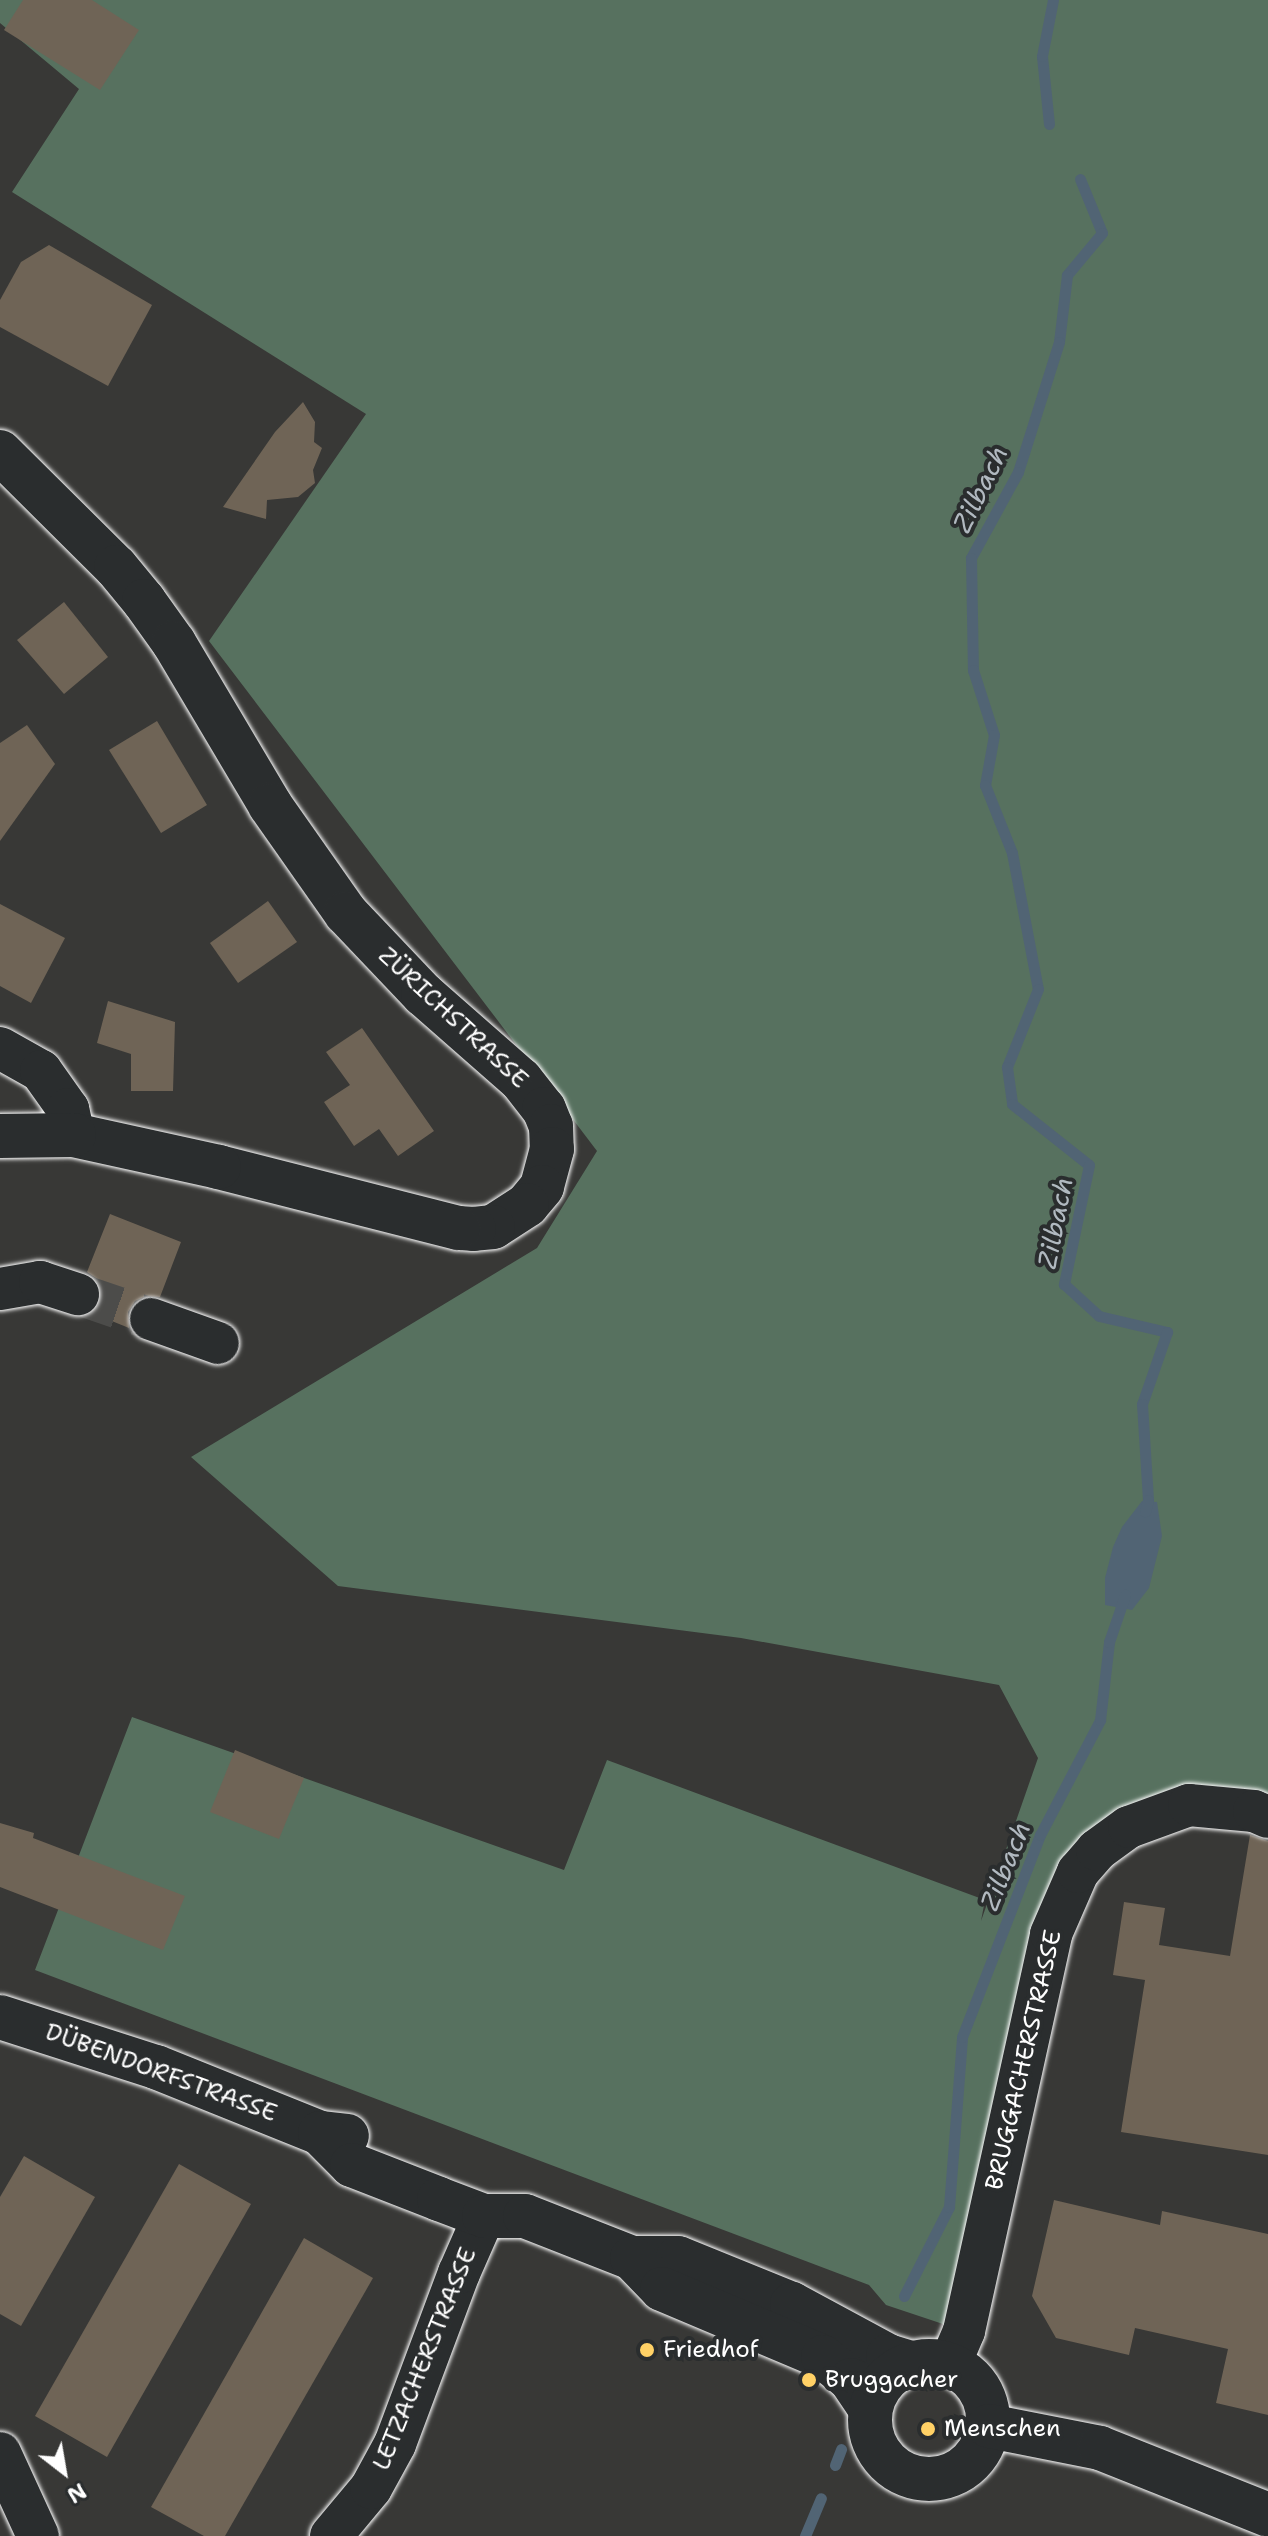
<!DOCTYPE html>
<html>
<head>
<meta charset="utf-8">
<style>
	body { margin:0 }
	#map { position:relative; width:1268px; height:2536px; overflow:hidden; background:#383836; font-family:"Shantell Sans",sans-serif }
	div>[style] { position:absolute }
	.green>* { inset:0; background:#57715f }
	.water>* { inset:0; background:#516474 }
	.stream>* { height:11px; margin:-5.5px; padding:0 5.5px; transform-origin:5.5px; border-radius:5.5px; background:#516474 }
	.building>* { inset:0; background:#6f6456 }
	.street-tunnel>* { height:42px; margin-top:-21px; transform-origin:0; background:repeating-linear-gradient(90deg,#4c4c4a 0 42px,transparent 0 63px) }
	.roads { filter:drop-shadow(0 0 2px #fff) drop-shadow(0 0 2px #fff) }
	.street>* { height:42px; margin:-21px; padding:0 21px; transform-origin:21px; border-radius:21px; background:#2a2d2e }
	.secondary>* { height:44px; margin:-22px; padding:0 22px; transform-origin:22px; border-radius:22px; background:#2a2d2e }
	.secondary>.ring { margin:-22px; padding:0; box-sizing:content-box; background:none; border:44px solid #2a2d2e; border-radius:50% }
	.dots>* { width:22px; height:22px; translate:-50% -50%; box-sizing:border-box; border:4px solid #2a2d2e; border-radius:50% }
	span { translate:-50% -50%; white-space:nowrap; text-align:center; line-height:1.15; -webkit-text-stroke:8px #2a2d2e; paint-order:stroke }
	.street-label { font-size:24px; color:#fff }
	.poi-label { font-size:24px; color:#fff }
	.left { translate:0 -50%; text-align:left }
	.water-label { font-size:26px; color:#b1b9c0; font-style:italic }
	.north { position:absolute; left:24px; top:2432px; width:80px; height:80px; -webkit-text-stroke:6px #2a2d2e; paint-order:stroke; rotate:149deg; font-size:22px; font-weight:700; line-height:32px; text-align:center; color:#fff }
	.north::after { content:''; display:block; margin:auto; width:28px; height:36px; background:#fff; clip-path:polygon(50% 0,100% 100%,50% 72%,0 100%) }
</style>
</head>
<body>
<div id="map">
	<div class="green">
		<div style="clip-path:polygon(0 0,1268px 0,1268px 1817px,1189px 1805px,1078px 1872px,964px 2331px,886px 2305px,869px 2285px,35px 1970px,132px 1717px,564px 1870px,607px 1760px,985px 1900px,981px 1921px,1038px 1758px,999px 1685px,741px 1638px,338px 1586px,191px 1457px,537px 1248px,597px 1151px,209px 641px,366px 414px,12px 192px,79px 89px,0 23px)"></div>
	</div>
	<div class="water">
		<div style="clip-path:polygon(1142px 1501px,1157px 1502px,1162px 1536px,1149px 1588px,1132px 1610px,1105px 1605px,1105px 1578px,1113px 1547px,1122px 1527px)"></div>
	</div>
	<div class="stream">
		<div style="left:1049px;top:124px;width:68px;rotate:-95.9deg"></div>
		<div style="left:1042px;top:56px;width:57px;rotate:-78.9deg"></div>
		<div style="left:1080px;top:179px;width:58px;rotate:67.8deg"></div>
		<div style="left:1102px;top:233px;width:55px;rotate:129.8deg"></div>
		<div style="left:1067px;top:275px;width:67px;rotate:96.8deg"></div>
		<div style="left:1059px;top:342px;width:136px;rotate:107.5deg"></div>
		<div style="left:1018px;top:472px;width:98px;rotate:118.7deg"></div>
		<div style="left:971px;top:558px;width:112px;rotate:89deg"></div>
		<div style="left:973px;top:670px;width:68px;rotate:72.1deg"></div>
		<div style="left:994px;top:735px;width:51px;rotate:100.2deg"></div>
		<div style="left:985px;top:785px;width:73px;rotate:68.3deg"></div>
		<div style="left:1012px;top:853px;width:138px;rotate:79.2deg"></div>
		<div style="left:1038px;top:989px;width:84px;rotate:111.7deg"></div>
		<div style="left:1007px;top:1067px;width:37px;rotate:82deg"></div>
		<div style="left:1012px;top:1104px;width:98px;rotate:38.4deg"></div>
		<div style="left:1089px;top:1165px;width:122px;rotate:101.9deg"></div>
		<div style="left:1064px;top:1284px;width:47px;rotate:42.4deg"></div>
		<div style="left:1099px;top:1316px;width:70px;rotate:13.2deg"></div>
		<div style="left:1167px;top:1332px;width:76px;rotate:109.1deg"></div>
		<div style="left:1142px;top:1404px;width:96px;rotate:86.4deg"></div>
		<div style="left:1148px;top:1500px;width:12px;rotate:104deg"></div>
		<div style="left:904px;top:2296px;width:100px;rotate:-63.2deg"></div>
		<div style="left:949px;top:2207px;width:170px;rotate:-85.6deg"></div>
		<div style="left:962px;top:2037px;width:217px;rotate:-68.9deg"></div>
		<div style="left:1040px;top:1835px;width:130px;rotate:-62.4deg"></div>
		<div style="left:1100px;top:1720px;width:79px;rotate:-83.4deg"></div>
		<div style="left:1109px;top:1642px;width:50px;rotate:-71.2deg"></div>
		<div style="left:835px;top:2465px;width:17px;rotate:-69deg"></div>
		<div style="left:805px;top:2536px;width:41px;rotate:-67.2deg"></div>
	</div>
	<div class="building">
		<div style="clip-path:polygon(23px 0,92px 0,139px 30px,100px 90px,4px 30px)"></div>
		<div style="clip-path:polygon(49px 245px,152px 305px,108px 386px,0 327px,0 300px,21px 262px)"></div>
		<div style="clip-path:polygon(303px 402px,315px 422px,314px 442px,322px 448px,313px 470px,315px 483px,298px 497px,267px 500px,266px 519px,223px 507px,275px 432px)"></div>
		<div style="clip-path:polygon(64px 602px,108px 657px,64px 694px,17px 640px)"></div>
		<div style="clip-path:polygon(157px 721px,207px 805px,161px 833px,109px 750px)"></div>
		<div style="clip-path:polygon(27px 725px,55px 764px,0 841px,0 743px)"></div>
		<div style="clip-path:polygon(268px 901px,297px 942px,238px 983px,210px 943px)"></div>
		<div style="clip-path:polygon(0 904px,65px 938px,31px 1003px,0 986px)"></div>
		<div style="clip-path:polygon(108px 1001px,175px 1022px,173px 1091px,131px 1091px,131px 1054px,97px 1043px)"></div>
		<div style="clip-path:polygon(362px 1028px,434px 1131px,398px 1156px,379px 1129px,354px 1146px,324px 1102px,350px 1085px,326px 1052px)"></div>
		<div style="clip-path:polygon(110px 1214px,181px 1242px,160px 1297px,146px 1296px,135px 1301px,128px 1312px,129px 1328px,92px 1313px,101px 1302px,102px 1290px,96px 1278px,87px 1272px)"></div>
		<div style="clip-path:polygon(235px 1750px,304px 1778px,279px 1839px,210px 1812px)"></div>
		<div style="clip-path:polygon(0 1823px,34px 1833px,33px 1838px,185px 1896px,163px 1950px,0 1887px)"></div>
		<div style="clip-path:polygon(1250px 1835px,1268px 1841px,1268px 2155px,1121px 2132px,1145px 1980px,1113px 1975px,1124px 1902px,1165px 1908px,1159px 1945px,1230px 1956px)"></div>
		<div style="clip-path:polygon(24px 2156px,95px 2197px,21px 2326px,0 2314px,0 2197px)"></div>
		<div style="clip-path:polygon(179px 2164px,251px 2204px,107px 2457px,35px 2416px)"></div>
		<div style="clip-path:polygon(1054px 2200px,1160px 2225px,1162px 2211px,1268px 2234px,1268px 2415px,1216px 2403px,1228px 2349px,1135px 2328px,1129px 2355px,1056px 2338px,1032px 2296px)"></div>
		<div style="clip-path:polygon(304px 2238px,373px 2278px,225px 2536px,204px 2536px,151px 2507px)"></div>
	</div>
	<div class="street-tunnel">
		<div style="left:78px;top:1294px;width:77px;rotate:18.9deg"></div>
	</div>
	<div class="roads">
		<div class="street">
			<div style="left:0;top:1048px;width:47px;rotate:29.3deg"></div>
			<div style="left:41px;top:1071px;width:47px;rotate:54.6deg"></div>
			<div style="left:68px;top:1109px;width:27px;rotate:77deg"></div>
			<div style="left:0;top:1289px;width:41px;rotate:-9.9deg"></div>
			<div style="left:40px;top:1282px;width:40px;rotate:18deg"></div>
			<div style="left:151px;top:1319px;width:71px;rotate:19.7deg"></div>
			<div style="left:950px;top:2364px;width:36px;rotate:-67deg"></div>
			<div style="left:964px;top:2331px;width:406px;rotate:-77.6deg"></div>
			<div style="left:1051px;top:1934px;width:68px;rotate:-66.5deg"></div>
			<div style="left:1078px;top:1872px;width:29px;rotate:-49deg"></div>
			<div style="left:1097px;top:1850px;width:39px;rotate:-36deg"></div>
			<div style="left:1129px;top:1827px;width:64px;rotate:-20.1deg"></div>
			<div style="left:1189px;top:1805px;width:65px;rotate:5.3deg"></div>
			<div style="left:1254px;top:1811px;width:15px;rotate:23deg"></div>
			<div style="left:0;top:2453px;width:91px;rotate:65.4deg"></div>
			<div style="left:331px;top:2536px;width:62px;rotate:-50.2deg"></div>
			<div style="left:371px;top:2488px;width:50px;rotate:-61.4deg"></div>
			<div style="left:395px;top:2444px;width:183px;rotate:-69.5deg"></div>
			<div style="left:459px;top:2273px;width:62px;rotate:-66.3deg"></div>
		</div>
		<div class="secondary">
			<div style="left:0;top:452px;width:163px;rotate:44.8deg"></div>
			<div style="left:116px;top:567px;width:44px;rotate:50.5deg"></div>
			<div style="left:144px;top:601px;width:52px;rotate:54.5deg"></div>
			<div style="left:174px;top:643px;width:188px;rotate:59.3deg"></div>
			<div style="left:270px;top:805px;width:132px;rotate:54.9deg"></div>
			<div style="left:346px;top:913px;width:112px;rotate:46.5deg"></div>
			<div style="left:423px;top:994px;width:130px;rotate:41.3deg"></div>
			<div style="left:521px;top:1080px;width:37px;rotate:52deg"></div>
			<div style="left:544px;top:1109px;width:18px;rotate:68deg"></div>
			<div style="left:551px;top:1126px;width:23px;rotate:88deg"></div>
			<div style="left:552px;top:1149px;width:39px;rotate:105deg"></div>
			<div style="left:542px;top:1187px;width:23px;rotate:130deg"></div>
			<div style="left:527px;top:1205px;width:40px;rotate:147.1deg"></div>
			<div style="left:493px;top:1227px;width:19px;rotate:174deg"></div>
			<div style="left:474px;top:1229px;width:16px;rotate:-176deg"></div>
			<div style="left:458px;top:1228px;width:247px;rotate:-165.7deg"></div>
			<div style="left:219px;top:1167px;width:148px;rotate:-167.6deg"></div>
			<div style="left:74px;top:1135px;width:74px;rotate:179.2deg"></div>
			<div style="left:0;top:2017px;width:164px;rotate:17.8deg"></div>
			<div style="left:156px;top:2067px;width:177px;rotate:21.9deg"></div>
			<div style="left:320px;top:2133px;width:27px;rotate:6deg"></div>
			<div style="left:320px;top:2133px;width:45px;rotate:45deg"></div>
			<div style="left:352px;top:2165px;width:93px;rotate:21.3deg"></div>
			<div style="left:439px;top:2199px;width:48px;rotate:20.7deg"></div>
			<div style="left:484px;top:2216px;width:41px"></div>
			<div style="left:525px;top:2216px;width:115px;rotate:21.4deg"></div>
			<div style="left:632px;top:2258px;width:46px"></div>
			<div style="left:678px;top:2258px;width:123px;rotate:22deg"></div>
			<div style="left:792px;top:2304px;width:109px;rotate:28.4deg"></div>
			<div style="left:888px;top:2356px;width:24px;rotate:17deg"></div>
			<div style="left:632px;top:2258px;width:43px;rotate:45.9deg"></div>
			<div style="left:662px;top:2289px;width:175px;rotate:22.9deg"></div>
			<div style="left:823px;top:2357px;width:36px;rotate:39deg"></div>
			<div style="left:851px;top:2380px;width:34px;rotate:56deg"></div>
			<div class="ring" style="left:870px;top:2361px;width:74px;height:74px"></div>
			<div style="left:989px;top:2426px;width:113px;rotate:11.2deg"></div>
			<div style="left:1100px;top:2448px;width:181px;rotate:21.7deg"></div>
		</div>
	</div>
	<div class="dots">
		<div style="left:647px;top:2350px;background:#ffd166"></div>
		<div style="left:809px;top:2380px;background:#ffd166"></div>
		<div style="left:928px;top:2429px;background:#ffd166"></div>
	</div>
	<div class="street-label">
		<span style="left:453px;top:1018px;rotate:43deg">ZÜRICHSTRASSE</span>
		<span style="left:1024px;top:2060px;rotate:-77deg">BRUGGACHERSTRASSE</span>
		<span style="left:161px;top:2073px;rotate:20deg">DÜBENDORFSTRASSE</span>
		<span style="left:425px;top:2359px;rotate:-68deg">LETZACHERSTRASSE</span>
	</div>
	<div class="poi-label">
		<span class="left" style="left:663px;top:2350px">Friedhof</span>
		<span class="left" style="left:825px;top:2380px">Bruggacher</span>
		<span class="left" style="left:944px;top:2429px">Menschen</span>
	</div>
	<div class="water-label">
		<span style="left:980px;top:489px;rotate:-64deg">Zilbach</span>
		<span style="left:1055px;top:1223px;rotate:-79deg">Zilbach</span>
		<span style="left:1005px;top:1866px;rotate:-68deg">Zilbach</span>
	</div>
	<div class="north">N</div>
</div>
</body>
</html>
